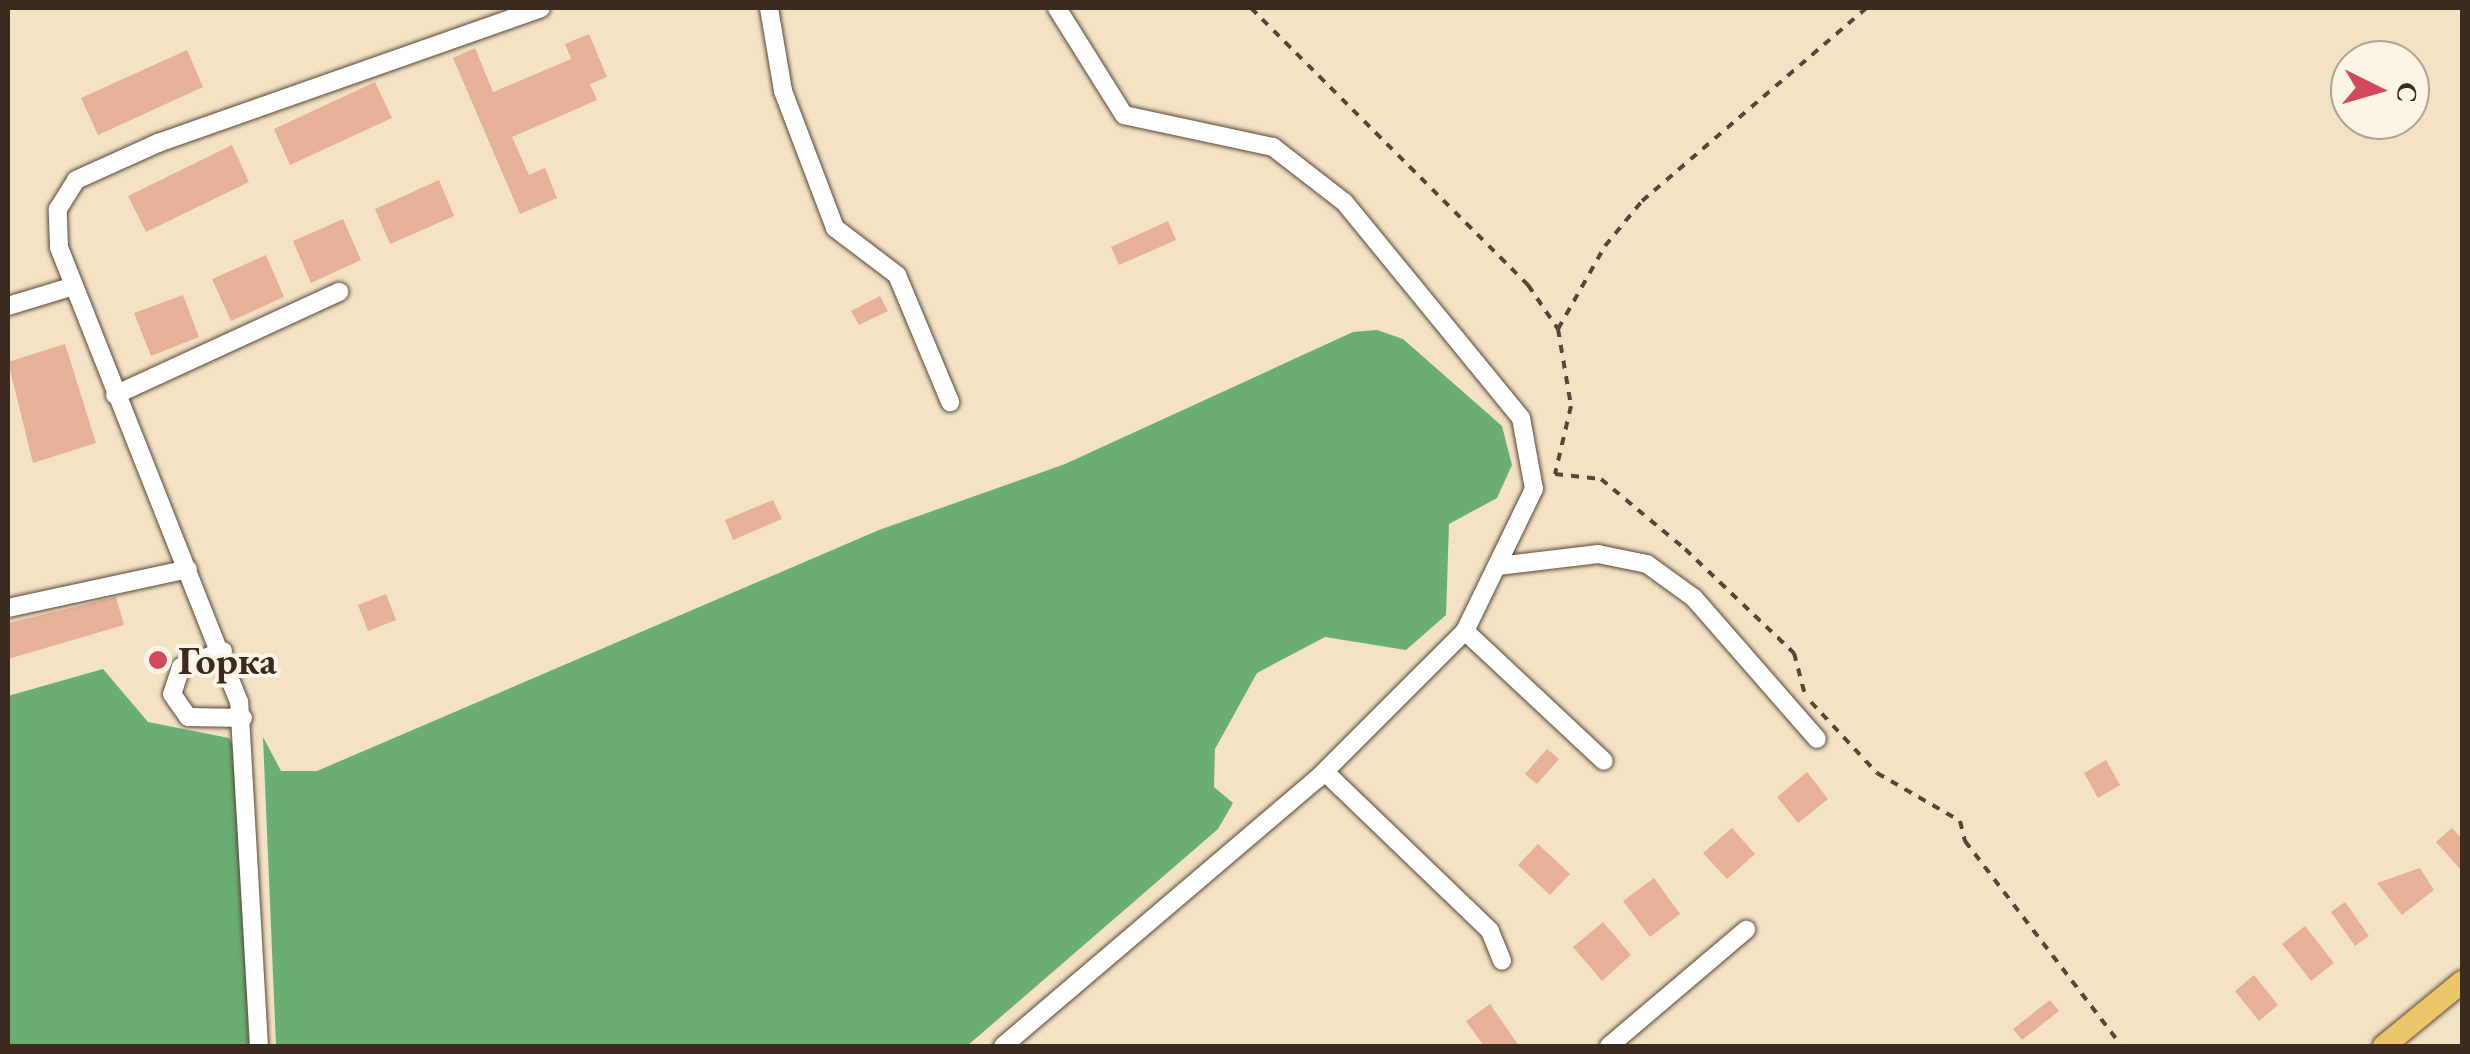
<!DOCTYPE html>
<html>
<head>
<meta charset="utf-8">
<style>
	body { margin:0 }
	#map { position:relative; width:2470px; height:1054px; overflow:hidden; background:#f4e2c5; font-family:"EB Garamond",serif }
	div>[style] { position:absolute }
	.forest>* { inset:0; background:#6bae73 }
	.building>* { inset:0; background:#e7b197 }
	.path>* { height:4px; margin-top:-2px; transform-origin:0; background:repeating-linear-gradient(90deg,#574637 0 8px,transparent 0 16px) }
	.roads { filter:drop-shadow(0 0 2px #574637) drop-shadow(0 0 2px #574637) }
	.minor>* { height:18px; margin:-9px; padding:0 9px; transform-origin:9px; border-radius:9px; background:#fff }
	.major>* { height:22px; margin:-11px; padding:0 11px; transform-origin:11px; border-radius:11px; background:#edc569 }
	.dots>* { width:28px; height:28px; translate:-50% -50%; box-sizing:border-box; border:5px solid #fcf5e5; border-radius:50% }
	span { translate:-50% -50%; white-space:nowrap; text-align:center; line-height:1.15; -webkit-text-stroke:8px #fcf5e5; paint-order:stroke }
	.poi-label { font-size:40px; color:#3b2a1e; font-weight:700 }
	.left { translate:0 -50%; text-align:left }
	.frame { position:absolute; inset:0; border:10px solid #3b2a1e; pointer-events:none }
	.north { position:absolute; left:2330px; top:40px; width:100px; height:100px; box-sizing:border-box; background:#fcf5e5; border:2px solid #afa495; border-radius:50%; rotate:95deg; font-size:28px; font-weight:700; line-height:40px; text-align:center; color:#3b2a1e }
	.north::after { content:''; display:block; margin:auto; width:35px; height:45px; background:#d1495b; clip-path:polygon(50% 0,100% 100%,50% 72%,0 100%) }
</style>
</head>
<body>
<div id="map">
	<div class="forest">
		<div style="clip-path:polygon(1377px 330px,1403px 339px,1502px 426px,1512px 465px,1497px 498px,1449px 524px,1446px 615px,1406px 650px,1325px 637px,1257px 673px,1215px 749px,1214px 787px,1233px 803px,1218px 829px,967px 1046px,276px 1046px,263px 737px,281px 771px,317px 771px,879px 530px,1065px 464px,1353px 332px)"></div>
		<div style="clip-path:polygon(103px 669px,148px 722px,229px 738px,239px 755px,249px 1046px,8px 1046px,8px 696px)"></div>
	</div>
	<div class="building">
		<div style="clip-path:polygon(589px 34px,607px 77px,590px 84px,597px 100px,512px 137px,529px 175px,545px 168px,557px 198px,520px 214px,453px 58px,475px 48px,493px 92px,571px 59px,565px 44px)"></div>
		<div style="clip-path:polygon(187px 50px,203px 87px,98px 135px,81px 98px)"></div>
		<div style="clip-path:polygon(375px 82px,392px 118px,290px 165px,274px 129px)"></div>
		<div style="clip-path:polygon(232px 145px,249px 182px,146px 232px,128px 196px)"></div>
		<div style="clip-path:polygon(439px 180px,454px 216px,390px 244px,375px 209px)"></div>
		<div style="clip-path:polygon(343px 219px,361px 260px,311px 283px,293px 241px)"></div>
		<div style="clip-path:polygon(1168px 221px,1176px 240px,1119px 265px,1111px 247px)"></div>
		<div style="clip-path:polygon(266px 255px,284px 297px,231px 321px,212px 279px)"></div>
		<div style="clip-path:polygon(183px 295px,199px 337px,151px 356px,134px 313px)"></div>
		<div style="clip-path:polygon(880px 296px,888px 311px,859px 325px,851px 311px)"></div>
		<div style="clip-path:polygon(65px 344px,96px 443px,33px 463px,8px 362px)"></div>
		<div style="clip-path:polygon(773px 500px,782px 519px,733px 540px,725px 520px)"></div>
		<div style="clip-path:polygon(386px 594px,396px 620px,368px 631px,358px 605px)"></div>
		<div style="clip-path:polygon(116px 597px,124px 625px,8px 659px,8px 623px)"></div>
		<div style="clip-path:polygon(1547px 749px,1559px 759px,1537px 784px,1525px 774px)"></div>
		<div style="clip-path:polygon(2106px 760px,2120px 785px,2098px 798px,2084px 773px)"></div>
		<div style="clip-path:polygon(1807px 772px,1828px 799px,1798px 823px,1777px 797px)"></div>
		<div style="clip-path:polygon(1732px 828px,1755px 854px,1727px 879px,1703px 853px)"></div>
		<div style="clip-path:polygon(2452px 828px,2462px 839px,2462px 871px,2436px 842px)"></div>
		<div style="clip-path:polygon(1538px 844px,1570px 874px,1550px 895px,1518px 865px)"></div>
		<div style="clip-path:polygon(2420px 868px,2434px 890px,2402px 915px,2377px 883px)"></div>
		<div style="clip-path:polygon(1654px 878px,1680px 914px,1650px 937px,1623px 901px)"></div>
		<div style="clip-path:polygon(2345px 902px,2369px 936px,2355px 946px,2331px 912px)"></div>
		<div style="clip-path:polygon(1603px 922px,1631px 955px,1602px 981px,1573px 947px)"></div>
		<div style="clip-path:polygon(2305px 926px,2334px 963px,2311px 981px,2282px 944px)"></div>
		<div style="clip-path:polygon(2254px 975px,2278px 1005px,2259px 1021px,2235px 991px)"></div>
		<div style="clip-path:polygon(2050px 1000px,2059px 1011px,2022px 1040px,2013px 1029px)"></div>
		<div style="clip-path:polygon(1490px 1004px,1519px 1046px,1484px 1046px,1466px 1021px)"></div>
	</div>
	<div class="path">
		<div style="left:1251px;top:8px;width:392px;rotate:45deg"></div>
		<div style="left:1528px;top:285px;width:53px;rotate:55.7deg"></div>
		<div style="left:1558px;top:329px;width:95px;rotate:-60.5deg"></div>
		<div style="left:1605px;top:246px;width:58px;rotate:-50.6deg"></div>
		<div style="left:1642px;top:201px;width:296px;rotate:-40.7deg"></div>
		<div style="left:1558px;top:329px;width:78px;rotate:80.4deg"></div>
		<div style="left:1571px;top:406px;width:70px;rotate:103.2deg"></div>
		<div style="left:1555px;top:474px;width:46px;rotate:6.2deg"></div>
		<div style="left:1601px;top:479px;width:109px;rotate:39.8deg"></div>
		<div style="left:1685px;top:549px;width:151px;rotate:43.7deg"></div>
		<div style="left:1794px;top:653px;width:43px;rotate:75.3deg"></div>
		<div style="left:1811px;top:702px;width:97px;rotate:47.1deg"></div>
		<div style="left:1877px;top:773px;width:96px;rotate:30deg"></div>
		<div style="left:1960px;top:821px;width:21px;rotate:76deg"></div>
		<div style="left:1965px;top:841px;width:258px;rotate:52.6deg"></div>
	</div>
	<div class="roads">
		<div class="minor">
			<div style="left:769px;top:8px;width:84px;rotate:80.4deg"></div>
			<div style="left:783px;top:91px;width:147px;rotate:69.2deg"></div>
			<div style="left:835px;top:228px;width:78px;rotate:37.2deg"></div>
			<div style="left:897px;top:275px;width:138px;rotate:67.3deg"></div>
			<div style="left:8px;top:306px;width:69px;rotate:-16.9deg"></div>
			<div style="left:115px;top:395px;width:247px;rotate:-24.7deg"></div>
			<div style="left:1498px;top:566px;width:101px;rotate:-6.8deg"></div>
			<div style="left:1598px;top:554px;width:50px;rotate:11.5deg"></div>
			<div style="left:1647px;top:564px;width:58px;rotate:35.9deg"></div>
			<div style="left:1694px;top:598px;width:187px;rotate:48.9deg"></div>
			<div style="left:8px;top:608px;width:184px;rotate:-12.2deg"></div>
			<div style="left:1465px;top:631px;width:190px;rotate:43.1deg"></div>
			<div style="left:223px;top:651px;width:45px;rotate:159.1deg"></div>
			<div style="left:181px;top:667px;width:28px;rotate:108deg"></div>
			<div style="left:172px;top:694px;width:28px;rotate:55deg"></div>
			<div style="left:188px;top:717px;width:55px;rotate:1deg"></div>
			<div style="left:1325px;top:772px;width:229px;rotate:43.9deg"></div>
			<div style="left:1490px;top:931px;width:32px;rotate:68deg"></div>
			<div style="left:259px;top:1046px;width:345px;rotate:-93.3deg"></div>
			<div style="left:239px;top:702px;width:489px;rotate:-111.6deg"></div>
			<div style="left:59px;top:247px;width:38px;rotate:-92deg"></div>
			<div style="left:58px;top:209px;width:34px;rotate:-58deg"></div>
			<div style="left:76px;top:180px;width:90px;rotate:-24.3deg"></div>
			<div style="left:158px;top:143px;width:406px;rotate:-19.4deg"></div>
			<div style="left:1003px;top:1046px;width:412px;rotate:-40.4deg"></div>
			<div style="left:1317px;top:779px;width:209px;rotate:-45deg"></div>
			<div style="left:1465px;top:631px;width:158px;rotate:-64.1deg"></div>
			<div style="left:1534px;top:489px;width:72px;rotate:-100.4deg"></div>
			<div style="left:1521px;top:418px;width:279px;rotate:-129.3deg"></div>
			<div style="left:1344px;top:202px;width:90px;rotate:-142.2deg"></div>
			<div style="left:1273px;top:147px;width:152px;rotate:-167.9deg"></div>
			<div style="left:1124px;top:115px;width:126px;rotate:-122.1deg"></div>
			<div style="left:1609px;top:1046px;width:180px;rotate:-40.3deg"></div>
		</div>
		<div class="major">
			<div style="left:2384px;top:1046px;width:101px;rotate:-39.4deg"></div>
		</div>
	</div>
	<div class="dots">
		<div style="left:158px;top:660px;background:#d1495b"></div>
	</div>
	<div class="poi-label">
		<span class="left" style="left:178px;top:660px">Горка</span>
	</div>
	<div class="frame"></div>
	<div class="north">С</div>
</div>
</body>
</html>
